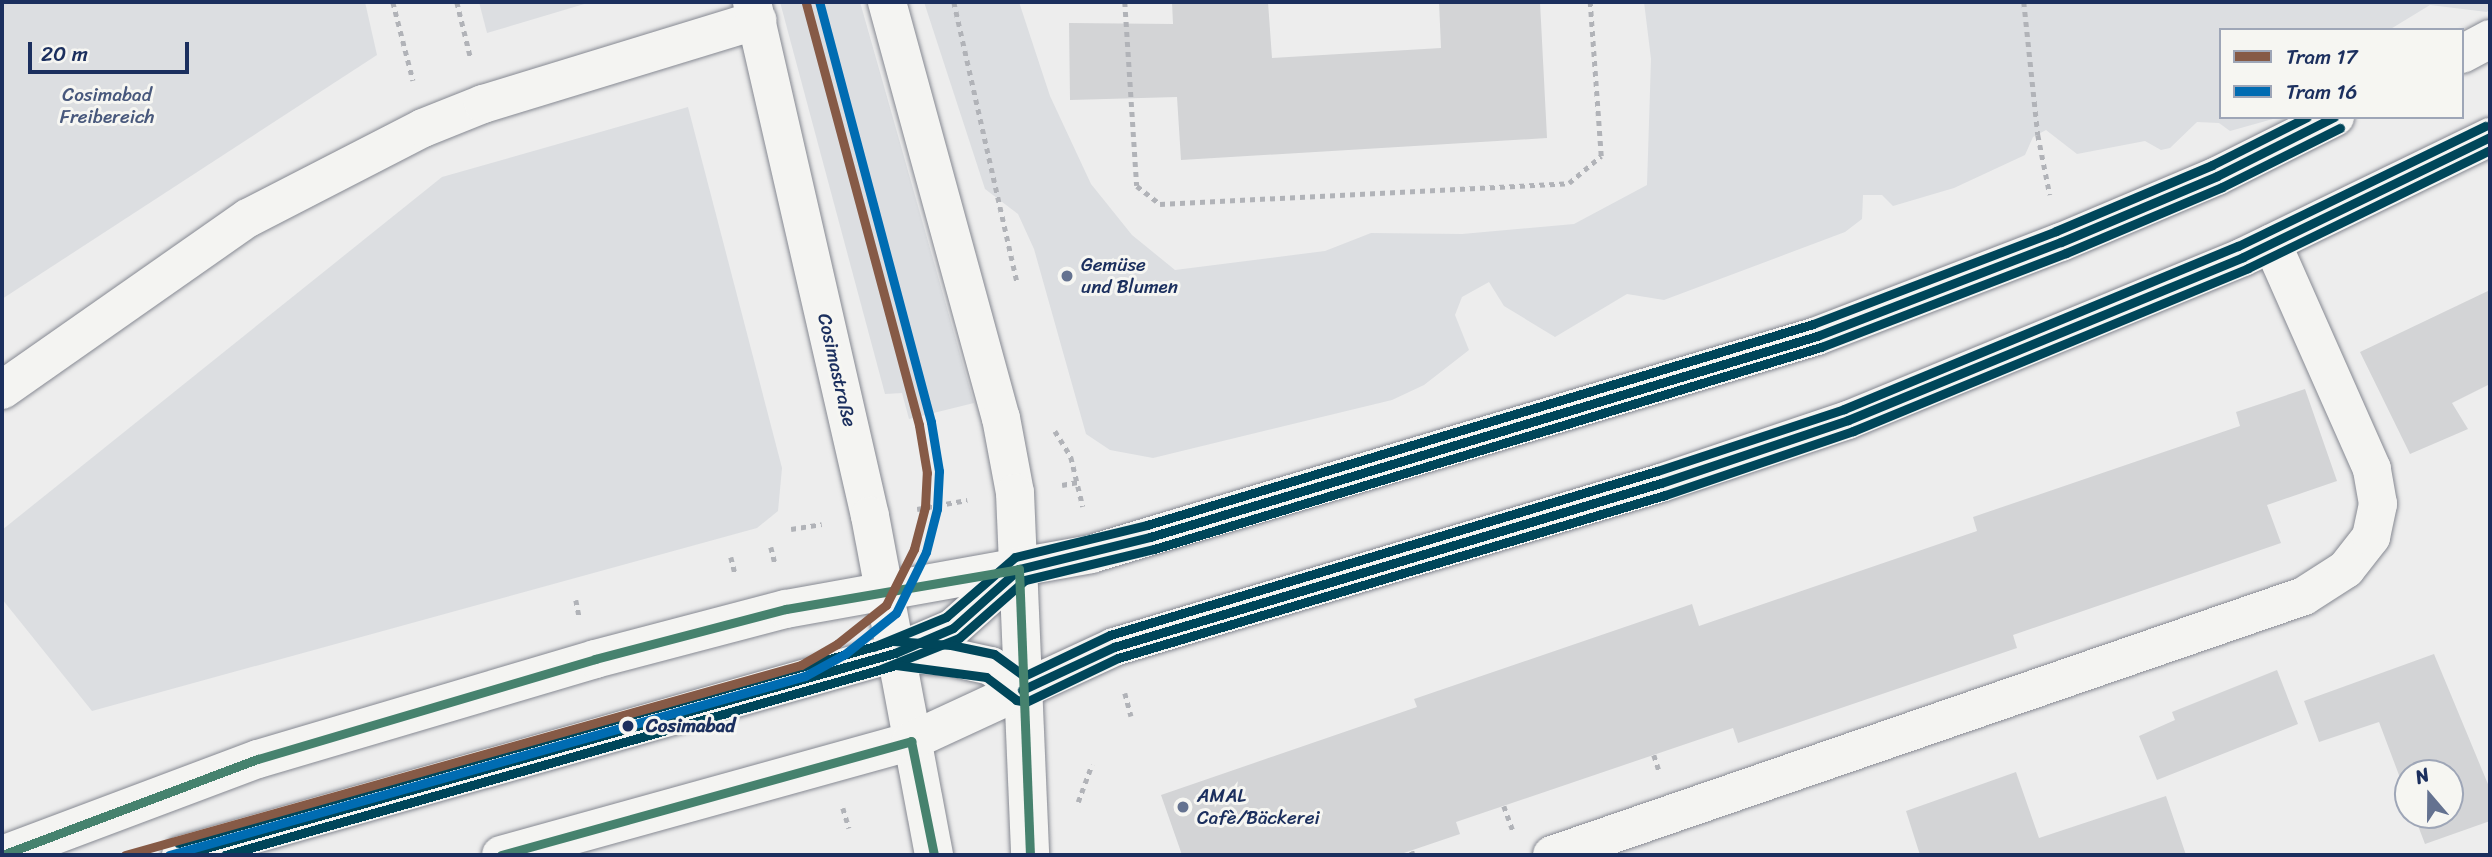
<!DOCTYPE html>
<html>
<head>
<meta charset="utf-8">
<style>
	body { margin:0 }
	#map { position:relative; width:2492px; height:857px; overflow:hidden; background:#ededed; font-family:Sriracha,sans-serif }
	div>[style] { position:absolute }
	.green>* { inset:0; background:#dcdee1 }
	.building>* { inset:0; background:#d3d4d6 }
	.path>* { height:4.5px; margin-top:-2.25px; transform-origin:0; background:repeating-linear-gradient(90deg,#b1b3b8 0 5px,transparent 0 10px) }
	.roads { filter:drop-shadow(0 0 2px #868992) drop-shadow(0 0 2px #868992) }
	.minor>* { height:38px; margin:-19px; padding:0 19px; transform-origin:19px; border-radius:19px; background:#f4f4f2 }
	.major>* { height:38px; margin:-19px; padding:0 19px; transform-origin:19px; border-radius:19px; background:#f4f4f2 }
	.bus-1>* { height:9px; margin:-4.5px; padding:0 4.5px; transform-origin:4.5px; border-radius:4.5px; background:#00465a }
	.bus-2>* { height:9px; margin:-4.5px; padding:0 4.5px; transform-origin:4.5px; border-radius:4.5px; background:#00465a }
	.bus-3>* { height:9px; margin:-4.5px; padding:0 4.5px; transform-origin:4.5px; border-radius:4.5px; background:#00465a }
	.bus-4>* { height:9px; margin:-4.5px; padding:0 4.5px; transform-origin:4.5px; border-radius:4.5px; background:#46826e }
	.tram-1>* { height:9px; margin:-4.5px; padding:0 4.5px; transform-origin:4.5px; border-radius:4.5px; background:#865a46 }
	.tram-2>* { height:9px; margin:-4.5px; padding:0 4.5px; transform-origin:4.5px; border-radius:4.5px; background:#006cb2 }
	.dots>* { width:19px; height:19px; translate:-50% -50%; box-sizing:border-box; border:4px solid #f6f6f2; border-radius:50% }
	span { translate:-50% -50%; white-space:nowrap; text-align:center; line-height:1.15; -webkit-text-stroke:6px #f6f6f2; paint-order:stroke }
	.park-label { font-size:19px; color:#48587c }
	.poi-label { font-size:19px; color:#1b2f5e }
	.left { translate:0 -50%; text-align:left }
	.street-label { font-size:19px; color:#1b2f5e }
	.stop-label { font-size:19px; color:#1b2f5e; font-weight:700 }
	.frame { position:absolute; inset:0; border:4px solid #1b2f5e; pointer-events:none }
	.legend { position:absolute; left:2219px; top:28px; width:245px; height:91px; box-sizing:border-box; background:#f6f6f2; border:2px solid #9ea6b7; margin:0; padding:9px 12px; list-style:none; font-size:21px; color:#1b2f5e }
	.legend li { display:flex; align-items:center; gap:14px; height:35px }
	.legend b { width:35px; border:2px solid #9ea6b7 }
	.north { position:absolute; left:2394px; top:759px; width:70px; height:70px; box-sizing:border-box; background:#f6f6f2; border:2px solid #9ea6b7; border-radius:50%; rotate:340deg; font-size:19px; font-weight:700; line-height:28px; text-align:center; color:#1b2f5e }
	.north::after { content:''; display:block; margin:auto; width:24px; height:32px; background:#647290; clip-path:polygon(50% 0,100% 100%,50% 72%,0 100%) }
	.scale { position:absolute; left:28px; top:42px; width:161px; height:32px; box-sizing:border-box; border:4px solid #1b2f5e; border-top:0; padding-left:9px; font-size:21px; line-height:24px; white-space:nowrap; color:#1b2f5e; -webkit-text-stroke:5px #f6f6f2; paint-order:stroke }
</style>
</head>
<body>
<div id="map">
	<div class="green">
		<div style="clip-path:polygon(2px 2px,365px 2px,377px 55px,2px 299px)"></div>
		<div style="clip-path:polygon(479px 2px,591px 2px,487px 33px)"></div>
		<div style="clip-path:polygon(780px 2px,860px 2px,974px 403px,909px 419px,902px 393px,885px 394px)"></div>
		<div style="clip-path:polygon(924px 2px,1019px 2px,1050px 96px,1091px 184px,1132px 235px,1175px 270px,1325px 251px,1371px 233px,1462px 234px,1574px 224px,1647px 185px,1651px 59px,1644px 2px,2490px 2px,2490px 6px,2487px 12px,2430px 5px,2389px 30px,2221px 30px,2221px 117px,2280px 117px,2230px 131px,2219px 123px,2197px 122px,2170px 148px,2161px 150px,2145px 141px,2077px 154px,2046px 130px,2033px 137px,2025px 155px,1954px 188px,1893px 206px,1882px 195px,1863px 195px,1862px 219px,1845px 232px,1664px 300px,1627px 294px,1555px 337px,1504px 306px,1489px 282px,1462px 297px,1455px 315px,1469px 350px,1424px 385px,1392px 400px,1153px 458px,1110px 450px,1086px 434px,1034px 249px,1018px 214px,985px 189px)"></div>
		<div style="clip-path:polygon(688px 107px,782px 468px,778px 511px,757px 528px,92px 711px,2px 599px,2px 530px,442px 177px)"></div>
	</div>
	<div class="building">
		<div style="clip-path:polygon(1172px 2px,1268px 2px,1272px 58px,1441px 48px,1439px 2px,1540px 2px,1547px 138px,1181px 160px,1177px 97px,1070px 100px,1069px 23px,1173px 24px)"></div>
		<div style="clip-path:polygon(2490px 290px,2490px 384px,2452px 403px,2468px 429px,2410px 454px,2360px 352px)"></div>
		<div style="clip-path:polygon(2305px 389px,2337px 481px,2267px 505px,2281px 543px,2013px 635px,2017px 648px,1738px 743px,1733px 728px,1456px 822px,1460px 834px,1398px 855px,1182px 855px,1161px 795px,1417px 707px,1414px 699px,1692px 604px,1699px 626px,1977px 531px,1973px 517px,2240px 426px,2236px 412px)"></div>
		<div style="clip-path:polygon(2434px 654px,2490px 789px,2490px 821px,2425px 844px,2414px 815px,2450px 815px,2450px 773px,2408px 773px,2408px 799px,2379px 722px,2319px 742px,2304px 701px)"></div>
		<div style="clip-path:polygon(2277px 670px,2298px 724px,2157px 780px,2139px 736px,2175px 720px,2172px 712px)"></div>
		<div style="clip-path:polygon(2016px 772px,2039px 838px,2166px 796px,2186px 855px,1920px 855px,1906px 811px)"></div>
	</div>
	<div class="path">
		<div style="left:393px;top:2px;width:81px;rotate:75.6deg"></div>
		<div style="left:457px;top:2px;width:59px;rotate:76.2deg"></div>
		<div style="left:954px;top:2px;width:286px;rotate:77.3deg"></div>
		<div style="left:1125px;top:2px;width:184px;rotate:86.3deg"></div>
		<div style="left:1137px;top:186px;width:29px;rotate:38deg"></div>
		<div style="left:1160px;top:204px;width:410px;rotate:-2.9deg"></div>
		<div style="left:1569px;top:183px;width:42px;rotate:-40.2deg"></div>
		<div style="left:1601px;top:156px;width:154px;rotate:-94.1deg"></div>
		<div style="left:2024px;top:2px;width:134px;rotate:84deg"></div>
		<div style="left:2038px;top:135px;width:61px;rotate:78.7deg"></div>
		<div style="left:1055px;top:431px;width:31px;rotate:58deg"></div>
		<div style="left:1071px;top:457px;width:51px;rotate:76.5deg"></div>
		<div style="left:1062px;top:485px;width:16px;rotate:-11deg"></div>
		<div style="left:917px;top:509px;width:51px;rotate:-10.2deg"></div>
		<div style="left:791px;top:529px;width:31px;rotate:-9deg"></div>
		<div style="left:771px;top:547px;width:16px;rotate:76deg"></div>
		<div style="left:731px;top:557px;width:16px;rotate:76deg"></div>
		<div style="left:576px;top:600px;width:16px;rotate:79deg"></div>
		<div style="left:1125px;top:693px;width:24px;rotate:75deg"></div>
		<div style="left:1654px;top:755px;width:16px;rotate:72deg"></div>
		<div style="left:1078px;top:802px;width:40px;rotate:-69.8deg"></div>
		<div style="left:1504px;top:806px;width:27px;rotate:70deg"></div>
		<div style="left:843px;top:808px;width:21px;rotate:73deg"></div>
		<div style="left:1412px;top:851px;width:4px;rotate:76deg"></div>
	</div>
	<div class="roads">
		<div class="minor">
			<div style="left:2px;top:390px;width:300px;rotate:-35deg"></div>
			<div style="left:248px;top:218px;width:197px;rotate:-27.2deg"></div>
			<div style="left:423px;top:128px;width:65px;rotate:-21.8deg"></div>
			<div style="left:483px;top:104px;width:287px;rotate:-17deg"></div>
			<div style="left:900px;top:653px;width:50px;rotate:4.6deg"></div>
			<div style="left:950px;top:657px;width:42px;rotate:12.4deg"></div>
			<div style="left:991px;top:666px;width:39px;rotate:38deg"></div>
			<div style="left:181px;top:855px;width:742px;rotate:-15.8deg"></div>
			<div style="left:895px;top:653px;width:63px;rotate:-23.3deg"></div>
			<div style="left:953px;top:628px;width:89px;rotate:-41.8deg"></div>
			<div style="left:1552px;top:855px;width:795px;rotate:-19deg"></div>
			<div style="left:2304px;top:596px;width:50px;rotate:-32.7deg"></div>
			<div style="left:2346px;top:569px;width:41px;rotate:-52deg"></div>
			<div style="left:2371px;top:537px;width:34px;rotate:-78deg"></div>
			<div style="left:2378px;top:504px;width:36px;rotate:-100deg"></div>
			<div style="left:2372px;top:469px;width:247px;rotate:-113.9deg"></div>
		</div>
		<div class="major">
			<div style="left:752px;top:2px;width:527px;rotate:77.07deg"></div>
			<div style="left:870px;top:516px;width:345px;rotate:79.3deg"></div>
			<div style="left:887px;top:2px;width:431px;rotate:74.7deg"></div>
			<div style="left:1001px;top:418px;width:76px;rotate:79.4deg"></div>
			<div style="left:1015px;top:493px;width:362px;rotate:87.6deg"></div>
			<div style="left:2462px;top:54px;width:32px;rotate:-28deg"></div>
			<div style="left:2px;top:855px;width:273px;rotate:-20.6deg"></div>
			<div style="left:258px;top:759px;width:352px;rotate:-16.5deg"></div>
			<div style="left:595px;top:659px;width:197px;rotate:-14.7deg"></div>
			<div style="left:786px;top:609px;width:310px;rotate:-10.2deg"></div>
			<div style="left:1091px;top:554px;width:758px;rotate:-16.71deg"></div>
			<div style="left:1817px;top:336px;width:261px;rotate:-21.1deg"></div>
			<div style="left:2061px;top:242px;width:169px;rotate:-22.9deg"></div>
			<div style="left:2217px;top:176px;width:132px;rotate:-26.6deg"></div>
			<div style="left:501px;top:855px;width:426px;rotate:-15.5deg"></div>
			<div style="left:911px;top:741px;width:224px;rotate:-24.8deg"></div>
			<div style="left:1114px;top:647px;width:571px;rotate:-16.69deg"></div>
			<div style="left:1661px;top:483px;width:197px;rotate:-18.6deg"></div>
			<div style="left:1848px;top:420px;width:427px;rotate:-22.4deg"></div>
			<div style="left:2243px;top:257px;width:275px;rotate:-25.9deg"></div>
		</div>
	</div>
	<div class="bus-1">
		<div style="left:1022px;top:690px;width:102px;rotate:-25.1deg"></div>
		<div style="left:1114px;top:647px;width:571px;rotate:-16.69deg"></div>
		<div style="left:1661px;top:483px;width:197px;rotate:-18.6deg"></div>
		<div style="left:1848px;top:420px;width:427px;rotate:-22.4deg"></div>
		<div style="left:2243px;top:257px;width:275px;rotate:-25.9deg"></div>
		<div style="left:181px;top:855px;width:742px;rotate:-15.8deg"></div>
		<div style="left:895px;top:653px;width:63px;rotate:-23.3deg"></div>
		<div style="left:953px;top:628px;width:89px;rotate:-41.8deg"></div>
		<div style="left:1019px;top:569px;width:135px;rotate:-13.7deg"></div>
		<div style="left:1150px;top:537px;width:697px;rotate:-16.77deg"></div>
		<div style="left:1817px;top:336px;width:261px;rotate:-21.1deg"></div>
		<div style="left:2061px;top:242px;width:169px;rotate:-22.9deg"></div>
		<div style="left:2217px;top:176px;width:131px;rotate:-26.8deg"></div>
	</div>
	<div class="bus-2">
		<div style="left:881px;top:669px;width:84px;rotate:-21.7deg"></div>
		<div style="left:959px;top:638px;width:88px;rotate:-41.3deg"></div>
		<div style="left:1025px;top:580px;width:133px;rotate:-13.5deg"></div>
		<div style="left:1154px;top:549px;width:697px;rotate:-16.85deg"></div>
		<div style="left:1821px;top:347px;width:262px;rotate:-21deg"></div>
		<div style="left:2066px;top:253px;width:169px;rotate:-22.9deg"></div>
		<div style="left:2222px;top:187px;width:132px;rotate:-26.6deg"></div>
		<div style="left:225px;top:855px;width:697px;rotate:-15.81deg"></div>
		<div style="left:896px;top:665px;width:91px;rotate:7.6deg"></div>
		<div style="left:986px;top:677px;width:38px;rotate:37deg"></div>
		<div style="left:1016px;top:700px;width:10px;rotate:11deg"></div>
		<div style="left:1026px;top:702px;width:102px;rotate:-25.6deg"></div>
		<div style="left:1118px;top:658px;width:571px;rotate:-16.59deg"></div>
		<div style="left:1665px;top:495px;width:199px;rotate:-18.8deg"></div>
		<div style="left:1853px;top:431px;width:427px;rotate:-22.4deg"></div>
		<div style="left:2248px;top:268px;width:269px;rotate:-26deg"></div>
	</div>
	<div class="bus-3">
		<div style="left:873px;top:647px;width:79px;rotate:-22.3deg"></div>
		<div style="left:946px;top:617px;width:91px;rotate:-41deg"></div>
		<div style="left:1015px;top:557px;width:136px;rotate:-13.6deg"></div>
		<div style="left:1147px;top:525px;width:696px;rotate:-16.79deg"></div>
		<div style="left:1813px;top:324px;width:260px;rotate:-20.9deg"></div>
		<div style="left:2056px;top:231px;width:169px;rotate:-22.9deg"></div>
		<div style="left:2212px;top:165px;width:106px;rotate:-26.8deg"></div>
		<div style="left:178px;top:843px;width:743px;rotate:-15.78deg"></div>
		<div style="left:893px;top:641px;width:58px;rotate:3.9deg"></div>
		<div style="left:951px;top:645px;width:44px;rotate:11.8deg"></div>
		<div style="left:994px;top:654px;width:37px;rotate:36deg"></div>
		<div style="left:1024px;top:676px;width:95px;rotate:-25.5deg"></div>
		<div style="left:1110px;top:635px;width:571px;rotate:-16.69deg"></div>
		<div style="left:1657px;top:471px;width:197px;rotate:-18.3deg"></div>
		<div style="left:1844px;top:409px;width:426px;rotate:-22.5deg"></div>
		<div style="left:2238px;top:246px;width:275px;rotate:-25.9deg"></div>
	</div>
	<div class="bus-4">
		<div style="left:2px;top:855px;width:273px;rotate:-20.6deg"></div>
		<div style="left:258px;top:759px;width:352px;rotate:-16.5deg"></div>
		<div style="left:595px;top:659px;width:197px;rotate:-14.7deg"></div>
		<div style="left:786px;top:609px;width:236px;rotate:-9.7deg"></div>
		<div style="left:1019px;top:569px;width:286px;rotate:87.8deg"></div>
		<div style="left:501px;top:855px;width:426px;rotate:-15.5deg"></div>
		<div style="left:911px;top:741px;width:116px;rotate:78.6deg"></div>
	</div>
	<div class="tram-1">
		<div style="left:125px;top:855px;width:702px;rotate:-15.7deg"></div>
		<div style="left:801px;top:665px;width:42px;rotate:-30.3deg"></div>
		<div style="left:837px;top:644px;width:63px;rotate:-38.5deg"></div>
		<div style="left:886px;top:605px;width:63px;rotate:-63.4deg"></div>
		<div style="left:914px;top:549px;width:43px;rotate:-75.3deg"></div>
		<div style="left:925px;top:507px;width:34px;rotate:-87deg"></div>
		<div style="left:927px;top:473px;width:49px;rotate:-99.5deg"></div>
		<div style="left:919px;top:425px;width:438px;rotate:-105deg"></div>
	</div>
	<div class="tram-2">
		<div style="left:169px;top:855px;width:661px;rotate:-15.72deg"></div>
		<div style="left:805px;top:676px;width:46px;rotate:-28.8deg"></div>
		<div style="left:845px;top:654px;width:65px;rotate:-38.8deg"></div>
		<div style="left:896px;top:613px;width:68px;rotate:-63.8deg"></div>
		<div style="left:926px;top:552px;width:44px;rotate:-75.7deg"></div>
		<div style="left:937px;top:509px;width:38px;rotate:-87deg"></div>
		<div style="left:939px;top:471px;width:50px;rotate:-99.3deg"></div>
		<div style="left:931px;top:422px;width:435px;rotate:-104.9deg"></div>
	</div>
	<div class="dots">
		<div style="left:1067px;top:276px;background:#647290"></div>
		<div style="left:628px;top:726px;background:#1b2f5e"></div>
		<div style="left:1183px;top:807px;background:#647290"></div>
	</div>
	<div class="park-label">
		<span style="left:107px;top:106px">Cosimabad<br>Freibereich</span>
	</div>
	<div class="poi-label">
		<span class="left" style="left:1081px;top:276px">Gemüse<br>und Blumen</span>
		<span class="left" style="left:1197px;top:807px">AMAL<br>Cafè/Bäckerei</span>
	</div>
	<div class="street-label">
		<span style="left:837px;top:370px;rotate:77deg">Cosimastraße</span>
	</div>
	<div class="stop-label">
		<span class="left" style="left:646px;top:726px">Cosimabad</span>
	</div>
	<div class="frame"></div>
	<ul class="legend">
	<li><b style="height:9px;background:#865a46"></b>Tram 17</li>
	<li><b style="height:9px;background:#006cb2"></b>Tram 16</li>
	</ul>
	<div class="north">N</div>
	<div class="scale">20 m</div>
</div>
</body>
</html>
